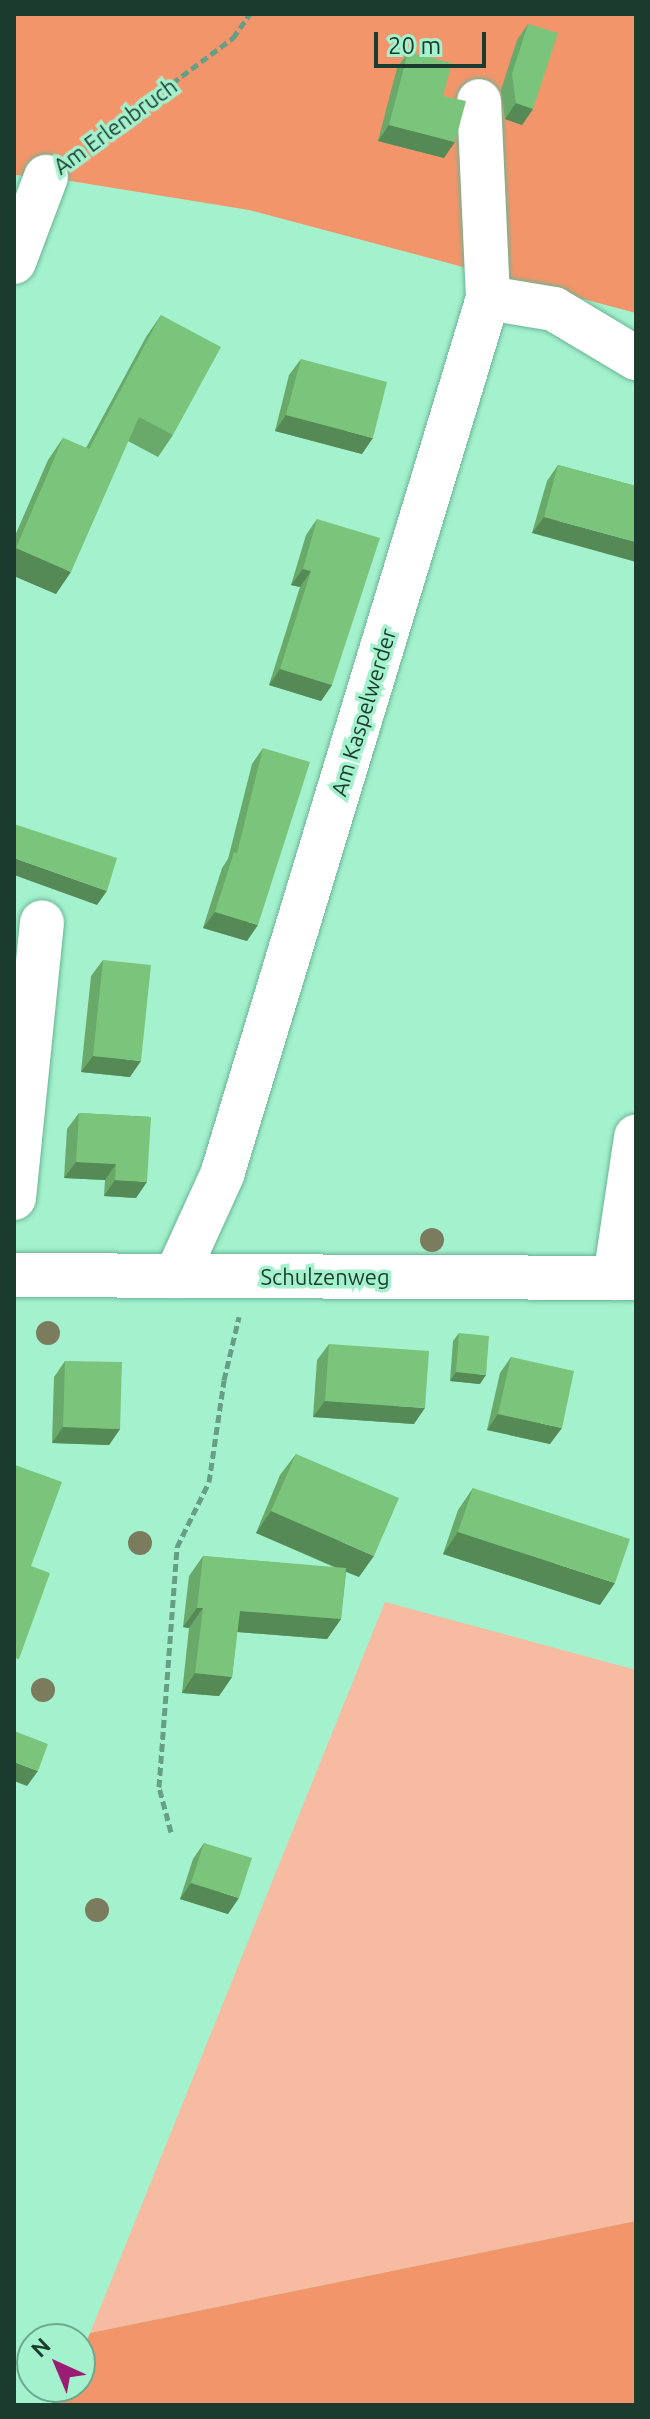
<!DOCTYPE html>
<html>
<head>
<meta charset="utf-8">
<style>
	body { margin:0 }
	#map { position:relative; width:650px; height:2419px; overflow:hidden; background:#a4f1ce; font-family:Ubuntu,sans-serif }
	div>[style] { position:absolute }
	.green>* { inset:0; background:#f6bba1 }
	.forest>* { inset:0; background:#f3956a }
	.path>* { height:5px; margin-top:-2.5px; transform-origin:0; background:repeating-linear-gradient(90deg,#679f86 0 8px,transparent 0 12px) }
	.roads { filter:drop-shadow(0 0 2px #69b494) drop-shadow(0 0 2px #69b494) }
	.minor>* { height:44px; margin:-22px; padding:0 22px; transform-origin:22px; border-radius:22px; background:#fff }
	.trees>* { width:24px; height:24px; margin:-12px; border-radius:50%; background:#7a7c5d }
	.wall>* { inset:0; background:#69a96a }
	.shaded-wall>* { inset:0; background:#558a56 }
	.building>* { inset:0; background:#7ac57b }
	span { translate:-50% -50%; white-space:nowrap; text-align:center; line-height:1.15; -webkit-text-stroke:7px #a4f1ce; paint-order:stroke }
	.street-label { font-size:22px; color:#1b3b2e }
	.frame { position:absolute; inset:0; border:16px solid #1b3b2e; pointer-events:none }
	.north { position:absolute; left:16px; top:2323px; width:80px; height:80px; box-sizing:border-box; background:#a4f1ce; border:2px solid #6da88e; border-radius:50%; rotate:316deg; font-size:22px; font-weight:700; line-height:32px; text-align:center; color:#1b3b2e }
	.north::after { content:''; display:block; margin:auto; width:28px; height:36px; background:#9b1c73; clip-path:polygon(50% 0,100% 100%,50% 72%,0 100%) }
	.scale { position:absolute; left:374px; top:32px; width:112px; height:36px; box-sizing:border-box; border:4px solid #1b3b2e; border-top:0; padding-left:10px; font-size:24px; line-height:28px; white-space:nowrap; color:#1b3b2e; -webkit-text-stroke:6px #a4f1ce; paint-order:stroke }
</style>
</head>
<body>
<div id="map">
	<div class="green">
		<div style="clip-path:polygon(385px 1602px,636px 1670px,636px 2221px,90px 2333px)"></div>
	</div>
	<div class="forest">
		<div style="clip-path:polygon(14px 14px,636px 14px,636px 313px,249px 210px,46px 177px,14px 175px)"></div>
		<div style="clip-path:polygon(636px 2221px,636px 2405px,49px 2405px,68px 2387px,80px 2387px,80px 2357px,90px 2333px)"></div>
	</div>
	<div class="path">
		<div style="left:76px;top:155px;width:196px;rotate:-36.7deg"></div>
		<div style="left:233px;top:38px;width:29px;rotate:-55deg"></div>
		<div style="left:171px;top:1832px;width:47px;rotate:-104.9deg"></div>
		<div style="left:159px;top:1787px;width:241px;rotate:-85.7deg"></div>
		<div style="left:177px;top:1547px;width:72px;rotate:-63.8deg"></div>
		<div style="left:209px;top:1482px;width:103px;rotate:-81.6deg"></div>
		<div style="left:224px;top:1380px;width:65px;rotate:-76.6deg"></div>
	</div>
	<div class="roads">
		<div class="minor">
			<div style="left:14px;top:262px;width:91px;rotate:-69.4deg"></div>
			<div style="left:488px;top:298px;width:67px;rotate:9.5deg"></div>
			<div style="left:554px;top:309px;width:96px;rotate:30.9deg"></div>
			<div style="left:14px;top:1198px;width:277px;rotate:-84.2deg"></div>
			<div style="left:14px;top:1275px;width:622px;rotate:0.28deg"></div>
			<div style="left:176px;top:1276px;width:111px;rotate:-65.5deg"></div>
			<div style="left:222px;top:1175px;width:916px;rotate:-73.13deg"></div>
			<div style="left:488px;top:298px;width:197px;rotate:-92.6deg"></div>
			<div style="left:615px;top:1278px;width:143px;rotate:-81.5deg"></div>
		</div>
	</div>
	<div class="trees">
		<div style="left:432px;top:1240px"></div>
		<div style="left:48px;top:1333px"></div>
		<div style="left:140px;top:1543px"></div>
		<div style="left:43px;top:1690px"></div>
		<div style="left:97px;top:1910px"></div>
	</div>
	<div class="wall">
		<div style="clip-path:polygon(528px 24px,533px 109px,522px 125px,505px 119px,501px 90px,517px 40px)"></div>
		<div style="clip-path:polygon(408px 52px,443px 96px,444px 158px,378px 141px,397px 68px)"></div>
		<div style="clip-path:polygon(161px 315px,173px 435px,158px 457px,128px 441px,56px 594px,14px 576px,14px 538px,48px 460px,63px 438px,86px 448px,146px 337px)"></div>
		<div style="clip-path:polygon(301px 359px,362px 454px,275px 431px,289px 375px)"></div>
		<div style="clip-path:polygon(558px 465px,636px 486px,532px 533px,547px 481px)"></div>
		<div style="clip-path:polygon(317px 519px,332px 685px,321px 701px,269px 685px,300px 587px,291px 585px,306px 535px)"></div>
		<div style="clip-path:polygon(263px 748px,247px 941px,203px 928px,222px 868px,228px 859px,252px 764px)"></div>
		<div style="clip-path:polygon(103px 960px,130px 1077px,81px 1072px,91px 976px)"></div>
		<div style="clip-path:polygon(79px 1113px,151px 1117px,136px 1198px,104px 1196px,105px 1180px,64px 1178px,67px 1129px)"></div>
		<div style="clip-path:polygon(459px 1333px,480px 1384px,450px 1381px,453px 1341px)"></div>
		<div style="clip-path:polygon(329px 1344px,414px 1424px,313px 1417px,317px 1360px)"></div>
		<div style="clip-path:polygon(511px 1357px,550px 1444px,487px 1430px,500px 1373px)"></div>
		<div style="clip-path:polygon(65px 1361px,120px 1429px,109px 1445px,52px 1443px,54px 1377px)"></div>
		<div style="clip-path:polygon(296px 1454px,359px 1577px,346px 1572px,341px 1619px,327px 1639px,237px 1632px,232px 1677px,219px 1696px,182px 1693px,189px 1628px,183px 1627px,189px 1576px,203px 1556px,336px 1568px,256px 1533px,280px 1475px)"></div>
		<div style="clip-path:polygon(473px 1488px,600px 1605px,443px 1554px,458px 1510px)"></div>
		<div style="clip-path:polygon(204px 1843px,228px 1914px,180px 1899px,193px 1859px)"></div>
	</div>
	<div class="shaded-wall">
		<div style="clip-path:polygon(516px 103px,533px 109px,522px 125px,505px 119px)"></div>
		<div style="clip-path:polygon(389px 125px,455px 142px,444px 158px,378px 141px)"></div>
		<div style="clip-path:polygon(286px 415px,373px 438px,362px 454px,275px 431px)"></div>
		<div style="clip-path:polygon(544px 517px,636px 542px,636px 562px,532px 533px)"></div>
		<div style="clip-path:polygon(16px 548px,71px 572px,56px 594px,14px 576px,14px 550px)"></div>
		<div style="clip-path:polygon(303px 569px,311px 571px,300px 587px,291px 585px)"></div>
		<div style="clip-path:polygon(280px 669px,332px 685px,321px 701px,269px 685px)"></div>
		<div style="clip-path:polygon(14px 858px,107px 891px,97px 905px,14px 875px)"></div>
		<div style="clip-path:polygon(215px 912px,258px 925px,247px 941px,203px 928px)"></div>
		<div style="clip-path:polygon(93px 1056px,141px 1061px,130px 1077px,81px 1072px)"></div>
		<div style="clip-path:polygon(76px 1162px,116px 1164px,105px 1180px,64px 1178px)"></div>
		<div style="clip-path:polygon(115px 1180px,147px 1182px,136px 1198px,104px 1196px)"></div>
		<div style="clip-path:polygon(456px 1372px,486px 1375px,480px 1384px,450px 1381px)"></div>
		<div style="clip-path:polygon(325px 1401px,425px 1408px,414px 1424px,313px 1417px)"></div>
		<div style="clip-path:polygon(498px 1414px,562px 1428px,550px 1444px,487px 1430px)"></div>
		<div style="clip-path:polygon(63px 1427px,120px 1429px,109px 1445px,52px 1443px)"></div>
		<div style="clip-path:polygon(271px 1511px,374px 1556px,359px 1577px,256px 1533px)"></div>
		<div style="clip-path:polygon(458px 1532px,615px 1583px,600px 1605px,443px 1554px)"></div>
		<div style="clip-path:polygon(197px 1608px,203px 1608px,189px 1628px,183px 1627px)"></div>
		<div style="clip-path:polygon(240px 1611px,341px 1619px,327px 1639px,226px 1631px)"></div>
		<div style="clip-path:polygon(195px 1673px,232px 1677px,219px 1696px,182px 1693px)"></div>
		<div style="clip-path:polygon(14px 1762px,38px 1771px,27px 1786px,14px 1781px)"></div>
		<div style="clip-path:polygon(191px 1883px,239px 1898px,228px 1914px,180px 1899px)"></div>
	</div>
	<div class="building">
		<div style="clip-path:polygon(528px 24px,558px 33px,533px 109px,516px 103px,512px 74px)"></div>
		<div style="clip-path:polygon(408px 52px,452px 63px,443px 96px,466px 101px,455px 142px,389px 125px)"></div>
		<div style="clip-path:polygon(161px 315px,221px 347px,173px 435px,139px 417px,71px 572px,16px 548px,63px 438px,89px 449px)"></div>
		<div style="clip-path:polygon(301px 359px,387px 382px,373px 438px,286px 415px)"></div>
		<div style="clip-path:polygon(558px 465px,636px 486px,636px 542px,544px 517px)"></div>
		<div style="clip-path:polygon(317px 519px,380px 538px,332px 685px,280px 669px,311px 571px,303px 569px)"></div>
		<div style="clip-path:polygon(263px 748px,310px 762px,258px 925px,215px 912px,234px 852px,237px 853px)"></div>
		<div style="clip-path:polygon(14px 824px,117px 858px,107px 891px,14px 858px)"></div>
		<div style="clip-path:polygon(103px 960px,151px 965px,141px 1061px,93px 1056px)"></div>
		<div style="clip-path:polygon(79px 1113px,151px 1117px,147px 1182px,115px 1180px,116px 1164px,76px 1162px)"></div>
		<div style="clip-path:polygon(459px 1333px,489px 1336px,486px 1375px,456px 1372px)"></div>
		<div style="clip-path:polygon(329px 1344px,429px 1351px,425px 1408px,325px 1401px)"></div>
		<div style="clip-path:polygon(511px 1357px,574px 1371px,562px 1428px,498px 1414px)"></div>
		<div style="clip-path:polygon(65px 1361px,122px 1362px,120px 1429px,63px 1427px)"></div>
		<div style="clip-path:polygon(296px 1454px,399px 1498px,374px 1556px,271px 1511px)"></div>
		<div style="clip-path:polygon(15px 1465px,62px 1482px,31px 1566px,50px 1573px,19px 1659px,14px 1658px,14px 1469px)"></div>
		<div style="clip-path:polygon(473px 1488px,630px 1539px,615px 1583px,458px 1532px)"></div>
		<div style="clip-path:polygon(203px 1556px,346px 1568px,341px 1619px,240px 1611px,232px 1677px,195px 1673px,203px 1608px,197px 1608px)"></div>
		<div style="clip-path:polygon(14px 1731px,48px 1744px,38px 1771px,14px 1762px)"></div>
		<div style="clip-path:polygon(204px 1843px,252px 1858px,239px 1898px,191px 1883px)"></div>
	</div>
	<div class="street-label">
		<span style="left:115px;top:126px;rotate:-36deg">Am Erlenbruch</span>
		<span style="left:363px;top:712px;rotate:-73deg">Am Kaspelwerder</span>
		<span style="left:325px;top:1277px">Schulzenweg</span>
	</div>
	<div class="frame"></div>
	<div class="north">N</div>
	<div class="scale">20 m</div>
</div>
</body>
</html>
